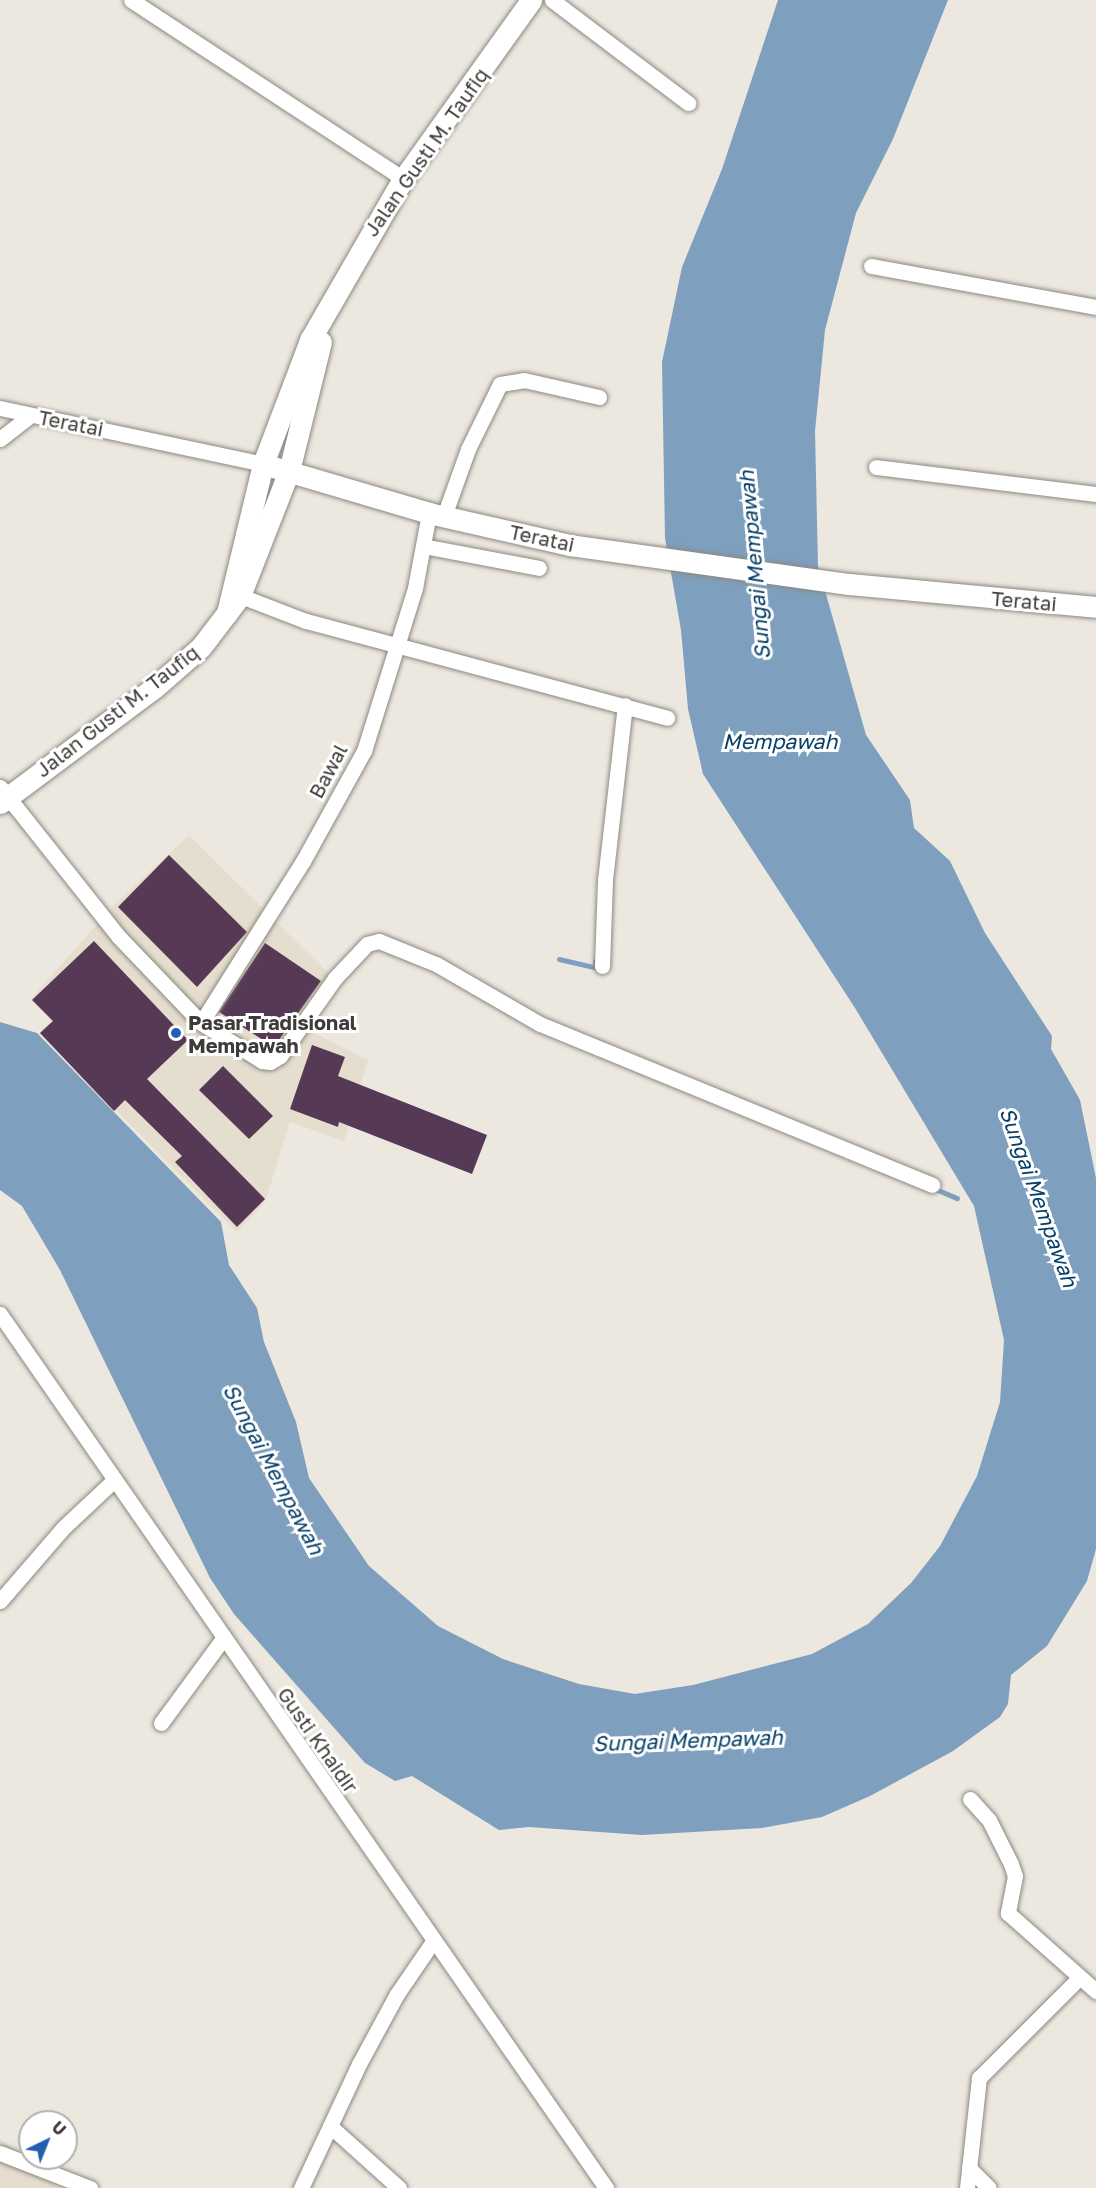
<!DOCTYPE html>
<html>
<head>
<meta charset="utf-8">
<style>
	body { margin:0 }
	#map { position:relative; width:1096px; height:2188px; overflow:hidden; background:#ece8e0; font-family:"Golos Text",sans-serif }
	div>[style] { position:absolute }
	.built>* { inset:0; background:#e5dece }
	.water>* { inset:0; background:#7e9fbd }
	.stream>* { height:5px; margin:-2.5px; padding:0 2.5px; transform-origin:2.5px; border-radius:2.5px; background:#7e9fbd }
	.building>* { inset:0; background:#563954 }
	.roads { filter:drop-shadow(0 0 2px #8c8880) drop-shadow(0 0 2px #8c8880) }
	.minor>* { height:15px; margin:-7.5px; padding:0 7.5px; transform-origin:7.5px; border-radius:7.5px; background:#fff }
	.secondary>* { height:21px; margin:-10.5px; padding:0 10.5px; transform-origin:10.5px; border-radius:10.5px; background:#fff }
	.dots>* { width:16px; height:16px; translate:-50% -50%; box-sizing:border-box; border:3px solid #fff; border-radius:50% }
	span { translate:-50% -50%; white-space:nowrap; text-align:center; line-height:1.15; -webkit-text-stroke:6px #fff; paint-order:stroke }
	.street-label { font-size:20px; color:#3d3c38 }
	.poi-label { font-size:20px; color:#3d3c38; font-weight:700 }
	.left { translate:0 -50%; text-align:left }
	.water-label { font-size:21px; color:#074068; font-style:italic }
	.north { position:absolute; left:18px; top:2110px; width:60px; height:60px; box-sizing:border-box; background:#fff; border:2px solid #b1b1af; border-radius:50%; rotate:43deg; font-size:16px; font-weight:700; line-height:24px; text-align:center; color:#3d3c38 }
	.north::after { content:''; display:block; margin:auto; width:21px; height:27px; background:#235fb0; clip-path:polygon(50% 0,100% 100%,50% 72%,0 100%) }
</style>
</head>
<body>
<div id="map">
	<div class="built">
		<div style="clip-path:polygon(189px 835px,329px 974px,314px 1033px,368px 1060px,344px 1141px,290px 1122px,265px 1202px,237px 1232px,39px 1033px,51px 1021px,31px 999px,114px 905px)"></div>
		<div style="clip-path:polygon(0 2139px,58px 2188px,0 2188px)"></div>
	</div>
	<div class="water">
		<div style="clip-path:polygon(778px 0,948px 0,893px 139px,856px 213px,825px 330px,815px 431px,818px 566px,866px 735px,910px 800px,914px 828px,950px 861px,985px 933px,1052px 1036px,1051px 1049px,1080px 1100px,1096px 1178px,1096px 1549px,1087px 1581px,1047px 1646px,1011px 1675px,1008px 1704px,1000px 1717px,953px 1751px,870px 1796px,822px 1817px,762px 1828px,642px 1835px,529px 1827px,499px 1830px,412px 1776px,395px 1781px,365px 1763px,234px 1614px,210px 1578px,60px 1270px,22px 1206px,0 1190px,0 1022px,37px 1033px,221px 1222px,229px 1265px,257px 1308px,264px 1342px,296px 1422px,309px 1478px,369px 1566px,438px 1626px,503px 1659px,579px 1684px,635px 1694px,693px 1685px,812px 1654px,868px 1624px,911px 1583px,940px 1546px,977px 1476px,1000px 1402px,1004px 1340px,974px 1206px,855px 1008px,703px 774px,688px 709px,681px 630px,665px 538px,662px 362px,682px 267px,722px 169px)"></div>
	</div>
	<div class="stream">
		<div style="left:559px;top:959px;width:37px;rotate:13deg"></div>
		<div style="left:595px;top:967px;width:6px;rotate:-90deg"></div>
		<div style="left:933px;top:1188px;width:26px;rotate:23deg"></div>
	</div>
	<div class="building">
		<div style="clip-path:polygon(169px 855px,247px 932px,197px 987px,118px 907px)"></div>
		<div style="clip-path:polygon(94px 941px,188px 1040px,147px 1079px,265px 1199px,237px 1227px,175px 1162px,182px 1156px,125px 1100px,114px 1111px,40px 1033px,53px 1021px,32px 1000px)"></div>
		<div style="clip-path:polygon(265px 943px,321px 981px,274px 1047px,219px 1012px)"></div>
		<div style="clip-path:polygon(312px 1045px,345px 1057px,338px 1076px,487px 1135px,472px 1174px,339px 1122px,338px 1127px,290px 1109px)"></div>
		<div style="clip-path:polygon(223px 1066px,273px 1116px,249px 1139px,199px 1090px)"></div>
	</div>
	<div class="roads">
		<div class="minor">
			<div style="left:131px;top:0;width:326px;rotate:33.3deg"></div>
			<div style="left:552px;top:0;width:171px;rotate:37.1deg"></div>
			<div style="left:871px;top:266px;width:229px;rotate:10.3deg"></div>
			<div style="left:0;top:408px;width:269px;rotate:12deg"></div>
			<div style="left:0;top:439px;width:39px;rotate:-38deg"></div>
			<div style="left:876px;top:467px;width:222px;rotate:7deg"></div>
			<div style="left:444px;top:516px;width:71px;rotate:-70.3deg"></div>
			<div style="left:468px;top:449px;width:72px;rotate:-63.8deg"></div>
			<div style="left:500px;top:384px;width:24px;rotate:-9deg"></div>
			<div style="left:524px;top:380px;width:77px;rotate:12.8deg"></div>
			<div style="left:423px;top:546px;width:118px;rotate:10.7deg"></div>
			<div style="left:233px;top:593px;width:78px;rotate:21deg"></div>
			<div style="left:306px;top:621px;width:374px;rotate:15deg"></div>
			<div style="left:0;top:787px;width:190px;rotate:51.6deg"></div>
			<div style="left:118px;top:936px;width:120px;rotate:46.3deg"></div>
			<div style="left:201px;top:1023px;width:72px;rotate:31.9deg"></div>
			<div style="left:262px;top:1061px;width:8px;rotate:7deg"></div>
			<div style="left:270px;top:1062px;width:12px;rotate:-31deg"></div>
			<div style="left:280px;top:1056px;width:95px;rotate:-54.8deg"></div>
			<div style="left:335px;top:978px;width:47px;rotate:-46.7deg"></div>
			<div style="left:367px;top:944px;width:12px;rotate:-14deg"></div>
			<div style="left:379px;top:941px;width:61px;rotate:22deg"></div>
			<div style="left:436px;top:964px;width:120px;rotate:30deg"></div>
			<div style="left:540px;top:1024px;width:424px;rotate:22.3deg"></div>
			<div style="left:602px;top:966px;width:86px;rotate:-88deg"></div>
			<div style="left:605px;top:880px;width:176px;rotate:-83.5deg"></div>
			<div style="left:201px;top:1023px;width:191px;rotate:-57.8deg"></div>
			<div style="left:303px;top:861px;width:126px;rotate:-61deg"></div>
			<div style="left:364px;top:751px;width:171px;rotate:-72.6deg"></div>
			<div style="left:415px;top:588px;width:76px;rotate:-79.4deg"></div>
			<div style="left:0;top:1314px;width:1064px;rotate:55.26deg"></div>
			<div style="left:0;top:1601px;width:96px;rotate:-49.2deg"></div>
			<div style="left:63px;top:1528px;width:69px;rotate:-43.2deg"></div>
			<div style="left:161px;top:1723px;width:103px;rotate:-53.7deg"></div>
			<div style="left:970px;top:1799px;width:28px;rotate:48deg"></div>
			<div style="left:989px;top:1820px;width:49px;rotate:63.4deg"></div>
			<div style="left:1011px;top:1864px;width:13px;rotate:72deg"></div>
			<div style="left:1015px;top:1876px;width:38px;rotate:101deg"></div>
			<div style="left:1008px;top:1913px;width:118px;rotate:41.6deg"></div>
			<div style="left:330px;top:2126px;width:93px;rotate:41.9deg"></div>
			<div style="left:0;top:2153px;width:97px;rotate:21.3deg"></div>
			<div style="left:969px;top:2168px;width:28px;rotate:45deg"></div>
			<div style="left:301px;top:2188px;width:137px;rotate:-64.9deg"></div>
			<div style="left:359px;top:2064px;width:80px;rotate:-61.5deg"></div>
			<div style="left:397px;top:1994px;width:65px;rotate:-55.6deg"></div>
			<div style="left:967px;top:2188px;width:111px;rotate:-83.8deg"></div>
			<div style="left:979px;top:2078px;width:140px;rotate:-45deg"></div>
		</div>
		<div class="secondary">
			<div style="left:263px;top:464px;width:173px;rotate:16.4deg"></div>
			<div style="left:429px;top:513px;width:145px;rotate:12.8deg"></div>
			<div style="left:570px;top:545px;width:282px;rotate:8deg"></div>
			<div style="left:849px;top:584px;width:248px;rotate:5.3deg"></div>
			<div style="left:227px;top:613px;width:153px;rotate:-76.4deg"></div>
			<div style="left:263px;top:464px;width:133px;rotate:-69.2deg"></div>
			<div style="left:310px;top:340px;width:186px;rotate:-60deg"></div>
			<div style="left:403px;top:179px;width:220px;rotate:-54.4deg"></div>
			<div style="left:0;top:803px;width:192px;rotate:-36.8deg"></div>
			<div style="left:154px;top:688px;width:62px;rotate:-41.1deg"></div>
			<div style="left:201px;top:647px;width:64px;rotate:-52.6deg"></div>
			<div style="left:240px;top:596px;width:134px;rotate:-68.6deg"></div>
			<div style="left:289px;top:471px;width:133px;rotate:-76.1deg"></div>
		</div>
	</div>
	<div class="dots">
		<div style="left:176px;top:1033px;background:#235fb0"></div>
	</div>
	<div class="street-label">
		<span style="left:426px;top:152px;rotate:-55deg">Jalan Gusti M. Taufiq</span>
		<span style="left:71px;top:423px;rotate:11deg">Teratai</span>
		<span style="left:542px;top:538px;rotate:12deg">Teratai</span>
		<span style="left:1024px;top:601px;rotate:5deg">Teratai</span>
		<span style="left:117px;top:711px;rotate:-38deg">Jalan Gusti M. Taufiq</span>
		<span style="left:328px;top:771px;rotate:-62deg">Bawal</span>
		<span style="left:318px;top:1740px;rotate:55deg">Gusti Khaidir</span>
	</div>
	<div class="poi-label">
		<span class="left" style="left:188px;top:1034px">Pasar Tradisional<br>Mempawah</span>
	</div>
	<div class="water-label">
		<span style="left:754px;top:565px;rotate:-95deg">Sungai Mempawah</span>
		<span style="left:780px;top:741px">Mempawah</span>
		<span style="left:1039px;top:1197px;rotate:70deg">Sungai Mempawah</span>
		<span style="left:274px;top:1469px;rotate:62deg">Sungai Mempawah</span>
		<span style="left:688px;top:1740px;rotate:-2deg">Sungai Mempawah</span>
	</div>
	<div class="north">U</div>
</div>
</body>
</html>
